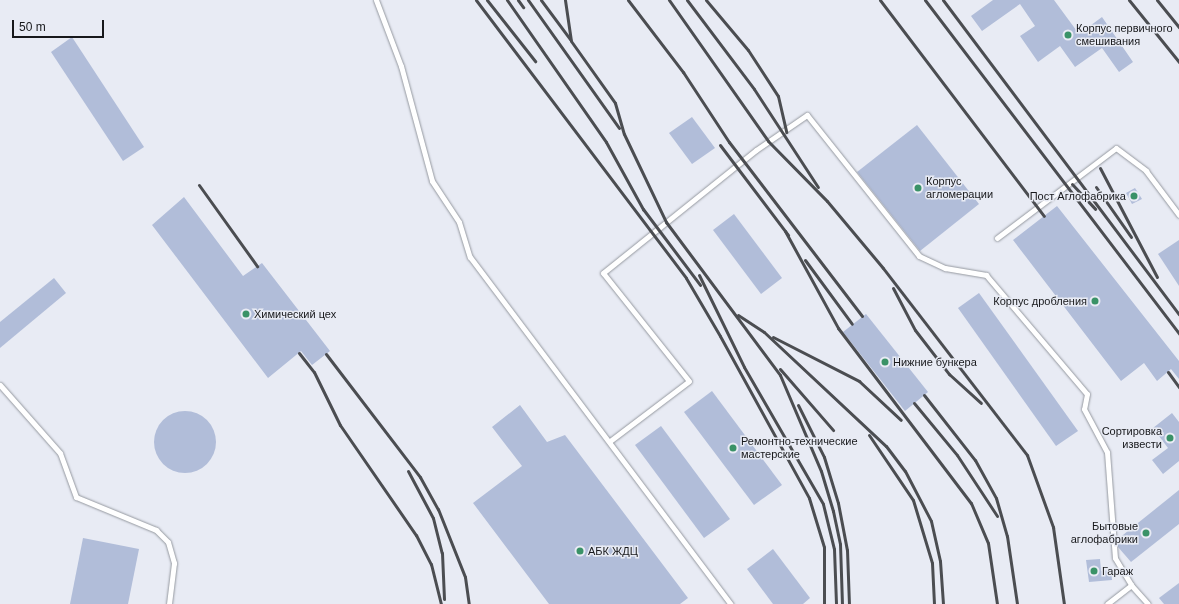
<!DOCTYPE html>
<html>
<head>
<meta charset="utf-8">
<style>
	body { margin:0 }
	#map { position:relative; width:1179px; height:604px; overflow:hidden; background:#e8ebf4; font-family:Helvetica,sans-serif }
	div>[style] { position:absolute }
	.building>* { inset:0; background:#b1bdd9 }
	.round { border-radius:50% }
	.roads { filter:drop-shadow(0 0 1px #9599a0) drop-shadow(0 0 1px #9599a0) }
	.lane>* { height:5px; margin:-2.5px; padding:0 2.5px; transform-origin:2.5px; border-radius:2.5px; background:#fff }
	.rail>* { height:3px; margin:-1.5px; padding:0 1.5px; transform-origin:1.5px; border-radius:1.5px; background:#4b4d51 }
	.dots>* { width:11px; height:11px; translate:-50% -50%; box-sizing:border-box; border:2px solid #e8ebf4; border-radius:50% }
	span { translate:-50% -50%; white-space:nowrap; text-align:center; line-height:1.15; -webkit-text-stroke:3px #e8ebf4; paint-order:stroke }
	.poi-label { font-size:11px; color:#17181b }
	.left { translate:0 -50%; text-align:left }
	.right { translate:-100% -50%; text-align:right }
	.scale { position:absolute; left:12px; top:20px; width:92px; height:18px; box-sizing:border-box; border:2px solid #17181b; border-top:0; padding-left:5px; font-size:12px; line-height:14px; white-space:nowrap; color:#17181b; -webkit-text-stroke:3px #e8ebf4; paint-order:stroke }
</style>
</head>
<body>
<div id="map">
	<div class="building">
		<div style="clip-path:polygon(993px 0,1054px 0,1079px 34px,1102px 17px,1133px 62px,1119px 72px,1102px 48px,1075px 67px,1060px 46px,1038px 62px,1020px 36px,1035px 26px,1020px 4px,982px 31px,971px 16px)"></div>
		<div style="clip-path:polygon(72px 37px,144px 147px,123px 161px,51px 52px)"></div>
		<div style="clip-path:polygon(692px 117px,715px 148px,692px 164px,669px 133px)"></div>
		<div style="clip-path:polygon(917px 125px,979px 204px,920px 251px,857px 172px)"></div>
		<div style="clip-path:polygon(1135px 188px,1142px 199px,1132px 204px,1126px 193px)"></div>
		<div style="clip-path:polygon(184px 197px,243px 276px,262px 263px,330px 351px,312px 365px,301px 351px,268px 378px,152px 225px)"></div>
		<div style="clip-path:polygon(1057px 206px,1179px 361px,1179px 379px,1171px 369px,1157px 381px,1144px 363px,1121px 381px,1013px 240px)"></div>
		<div style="clip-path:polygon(734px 214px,782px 278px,761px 294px,713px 230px)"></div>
		<div style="clip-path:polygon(1179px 240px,1179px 286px,1158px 254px)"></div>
		<div style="clip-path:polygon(54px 278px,66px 293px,0 348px,0 322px)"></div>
		<div style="clip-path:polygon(979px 293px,1078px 431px,1056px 446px,958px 308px)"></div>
		<div style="clip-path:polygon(866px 314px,928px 392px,905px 411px,843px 332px)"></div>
		<div style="clip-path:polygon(712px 391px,782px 485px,754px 505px,684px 412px)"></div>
		<div style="clip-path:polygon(520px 405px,547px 442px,565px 435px,688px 598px,680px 604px,549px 604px,473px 503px,522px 466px,492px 427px)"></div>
		<div class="round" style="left:154px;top:411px;width:62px;height:62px"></div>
		<div style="clip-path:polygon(1172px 413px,1179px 422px,1179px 461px,1163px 474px,1152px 460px,1168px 448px,1153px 428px)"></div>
		<div style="clip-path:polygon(661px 426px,730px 519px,704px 538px,635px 445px)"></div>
		<div style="clip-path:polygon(1179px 490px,1179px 524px,1131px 562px,1118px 547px,1118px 539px)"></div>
		<div style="clip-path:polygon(83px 538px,139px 549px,128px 604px,70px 604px)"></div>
		<div style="clip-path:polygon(773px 549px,810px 598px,803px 604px,773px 604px,747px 569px)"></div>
		<div style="clip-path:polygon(1100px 559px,1101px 571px,1111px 570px,1112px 580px,1089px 582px,1086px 560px)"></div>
		<div style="clip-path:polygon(1179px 583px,1179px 604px,1164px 604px,1159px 598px)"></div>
	</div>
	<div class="roads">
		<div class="lane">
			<div style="left:376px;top:0;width:71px;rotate:69.3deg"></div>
			<div style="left:401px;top:66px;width:119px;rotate:74.9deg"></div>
			<div style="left:432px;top:181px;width:49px;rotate:56.6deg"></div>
			<div style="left:459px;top:222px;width:37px;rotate:73deg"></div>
			<div style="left:470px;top:257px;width:434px;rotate:53.1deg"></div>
			<div style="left:997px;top:238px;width:149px;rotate:-37.1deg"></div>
			<div style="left:1116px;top:148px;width:38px;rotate:37deg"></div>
			<div style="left:1146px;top:171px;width:55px;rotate:53.1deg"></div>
			<div style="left:0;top:385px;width:91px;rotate:48.6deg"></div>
			<div style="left:60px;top:453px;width:47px;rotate:70deg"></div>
			<div style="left:76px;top:497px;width:87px;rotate:22.4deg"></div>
			<div style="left:156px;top:530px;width:17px;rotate:45deg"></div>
			<div style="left:168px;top:542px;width:22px;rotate:74deg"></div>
			<div style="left:174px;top:563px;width:41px;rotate:97deg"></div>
			<div style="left:610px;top:441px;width:99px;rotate:-37.2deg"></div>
			<div style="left:689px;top:381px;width:138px;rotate:-128.5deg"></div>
			<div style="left:603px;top:273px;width:196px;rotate:-38.8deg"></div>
			<div style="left:756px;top:150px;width:62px;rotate:-34.5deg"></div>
			<div style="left:807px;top:115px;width:180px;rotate:51.5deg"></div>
			<div style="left:919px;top:256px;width:29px;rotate:25deg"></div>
			<div style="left:945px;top:268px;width:42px;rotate:9.7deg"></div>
			<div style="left:986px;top:275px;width:156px;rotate:49.7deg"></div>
			<div style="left:1087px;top:394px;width:15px;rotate:101deg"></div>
			<div style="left:1084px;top:409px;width:49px;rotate:61.9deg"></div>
			<div style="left:1107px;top:452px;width:106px;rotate:85.7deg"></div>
			<div style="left:1115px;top:558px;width:31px;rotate:59deg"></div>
			<div style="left:1131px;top:585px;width:25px;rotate:48deg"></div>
			<div style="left:1107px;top:604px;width:31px;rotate:-38deg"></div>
		</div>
	</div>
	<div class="rail">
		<div style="left:476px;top:0;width:348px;rotate:52.9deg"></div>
		<div style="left:686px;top:278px;width:67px;rotate:59.6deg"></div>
		<div style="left:720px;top:336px;width:185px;rotate:61.2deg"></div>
		<div style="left:809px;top:498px;width:51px;rotate:73deg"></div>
		<div style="left:824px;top:547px;width:57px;rotate:90deg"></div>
		<div style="left:487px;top:0;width:78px;rotate:51.8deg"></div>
		<div style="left:507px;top:0;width:173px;rotate:55.1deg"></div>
		<div style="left:606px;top:142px;width:77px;rotate:61.1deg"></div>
		<div style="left:643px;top:209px;width:95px;rotate:53.1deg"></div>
		<div style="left:518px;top:0;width:9px;rotate:54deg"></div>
		<div style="left:528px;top:0;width:157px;rotate:54.6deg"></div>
		<div style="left:541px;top:0;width:49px;rotate:53.4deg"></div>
		<div style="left:565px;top:0;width:41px;rotate:81.7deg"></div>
		<div style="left:571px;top:41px;width:76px;rotate:54.6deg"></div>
		<div style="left:615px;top:103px;width:32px;rotate:74deg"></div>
		<div style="left:624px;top:134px;width:98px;rotate:64.5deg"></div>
		<div style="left:666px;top:222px;width:191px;rotate:53.3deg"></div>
		<div style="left:780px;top:375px;width:104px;rotate:66.9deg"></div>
		<div style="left:821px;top:471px;width:42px;rotate:73.3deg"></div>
		<div style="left:833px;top:511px;width:34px;rotate:78deg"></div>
		<div style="left:840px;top:544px;width:60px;rotate:88.1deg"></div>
		<div style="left:628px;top:0;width:91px;rotate:52.6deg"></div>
		<div style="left:683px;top:72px;width:84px;rotate:56.7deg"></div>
		<div style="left:729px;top:142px;width:219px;rotate:52.6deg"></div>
		<div style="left:669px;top:0;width:172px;rotate:54.9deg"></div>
		<div style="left:768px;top:141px;width:84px;rotate:45.5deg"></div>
		<div style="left:827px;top:201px;width:87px;rotate:50.1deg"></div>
		<div style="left:883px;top:268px;width:236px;rotate:52.4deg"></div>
		<div style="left:1027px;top:455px;width:77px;rotate:70.1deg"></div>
		<div style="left:1053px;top:527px;width:78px;rotate:81.9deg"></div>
		<div style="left:687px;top:0;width:111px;rotate:53deg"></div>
		<div style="left:754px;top:89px;width:117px;rotate:56.9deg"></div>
		<div style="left:706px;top:0;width:65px;rotate:50deg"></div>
		<div style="left:748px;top:50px;width:55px;rotate:56.9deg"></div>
		<div style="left:778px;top:96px;width:37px;rotate:77deg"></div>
		<div style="left:880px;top:0;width:271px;rotate:52.8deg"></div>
		<div style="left:925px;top:0;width:420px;rotate:52.7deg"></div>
		<div style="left:943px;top:0;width:393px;rotate:53.1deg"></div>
		<div style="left:1129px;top:0;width:80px;rotate:51.1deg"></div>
		<div style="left:1157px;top:0;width:35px;rotate:51deg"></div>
		<div style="left:720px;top:145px;width:113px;rotate:52.9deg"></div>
		<div style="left:1100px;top:168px;width:123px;rotate:62.4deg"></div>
		<div style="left:1072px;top:184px;width:34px;rotate:47deg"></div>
		<div style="left:199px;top:185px;width:100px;rotate:54.4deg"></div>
		<div style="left:1096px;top:187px;width:61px;rotate:55deg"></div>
		<div style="left:785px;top:231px;width:111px;rotate:61.3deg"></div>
		<div style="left:838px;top:328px;width:220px;rotate:52.8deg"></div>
		<div style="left:971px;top:503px;width:43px;rotate:67deg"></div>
		<div style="left:988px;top:543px;width:62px;rotate:81.6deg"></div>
		<div style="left:805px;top:260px;width:79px;rotate:53.7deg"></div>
		<div style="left:699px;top:275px;width:102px;rotate:63.9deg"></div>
		<div style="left:744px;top:367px;width:158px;rotate:60deg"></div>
		<div style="left:823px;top:504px;width:46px;rotate:76.3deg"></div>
		<div style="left:834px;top:549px;width:55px;rotate:87.9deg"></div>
		<div style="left:893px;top:288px;width:47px;rotate:62.4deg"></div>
		<div style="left:915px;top:330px;width:56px;rotate:52.3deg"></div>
		<div style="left:949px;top:374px;width:43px;rotate:42.2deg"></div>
		<div style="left:738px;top:315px;width:31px;rotate:33deg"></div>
		<div style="left:764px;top:332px;width:167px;rotate:43.1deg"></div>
		<div style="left:886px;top:446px;width:31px;rotate:53deg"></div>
		<div style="left:905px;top:471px;width:56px;rotate:62.5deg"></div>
		<div style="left:931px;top:521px;width:41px;rotate:77.3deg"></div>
		<div style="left:940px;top:561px;width:43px;rotate:86deg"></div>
		<div style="left:773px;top:337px;width:97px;rotate:27.1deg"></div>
		<div style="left:859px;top:381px;width:57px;rotate:42.9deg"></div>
		<div style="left:299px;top:353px;width:24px;rotate:52deg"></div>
		<div style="left:314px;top:372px;width:59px;rotate:63.9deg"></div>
		<div style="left:340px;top:425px;width:134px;rotate:55.4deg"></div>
		<div style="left:416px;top:535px;width:33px;rotate:63deg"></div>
		<div style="left:431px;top:564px;width:41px;rotate:76deg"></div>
		<div style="left:326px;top:354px;width:155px;rotate:52.6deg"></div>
		<div style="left:420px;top:477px;width:37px;rotate:61deg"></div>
		<div style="left:438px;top:509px;width:73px;rotate:68.3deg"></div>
		<div style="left:465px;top:577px;width:27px;rotate:82deg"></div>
		<div style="left:780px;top:369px;width:81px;rotate:49deg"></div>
		<div style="left:1168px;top:372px;width:19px;rotate:54deg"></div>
		<div style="left:924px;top:395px;width:83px;rotate:51.9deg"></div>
		<div style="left:975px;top:460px;width:43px;rotate:61.1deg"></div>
		<div style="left:996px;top:498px;width:40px;rotate:74deg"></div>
		<div style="left:1007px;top:536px;width:69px;rotate:81.6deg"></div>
		<div style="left:914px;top:403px;width:67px;rotate:50.4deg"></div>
		<div style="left:957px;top:455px;width:73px;rotate:56.7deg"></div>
		<div style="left:798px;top:405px;width:58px;rotate:63.4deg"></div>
		<div style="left:824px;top:457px;width:48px;rotate:73.1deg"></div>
		<div style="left:838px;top:503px;width:48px;rotate:79.2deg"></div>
		<div style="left:847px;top:550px;width:54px;rotate:87.9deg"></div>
		<div style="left:869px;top:435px;width:78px;rotate:55.9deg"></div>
		<div style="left:913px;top:500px;width:66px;rotate:73.2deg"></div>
		<div style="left:932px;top:563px;width:41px;rotate:87.2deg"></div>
		<div style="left:408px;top:471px;width:53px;rotate:62deg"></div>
		<div style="left:433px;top:518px;width:36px;rotate:76deg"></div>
		<div style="left:442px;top:553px;width:46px;rotate:87.5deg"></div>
	</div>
	<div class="dots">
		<div style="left:1068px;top:35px;background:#3a9267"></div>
		<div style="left:918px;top:188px;background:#3a9267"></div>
		<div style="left:1134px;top:196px;background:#3a9267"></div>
		<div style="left:1095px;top:301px;background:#3a9267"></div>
		<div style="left:246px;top:314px;background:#3a9267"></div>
		<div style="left:885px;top:362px;background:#3a9267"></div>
		<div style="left:1170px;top:438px;background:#3a9267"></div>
		<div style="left:733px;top:448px;background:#3a9267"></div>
		<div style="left:1146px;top:533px;background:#3a9267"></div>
		<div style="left:580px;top:551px;background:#3a9267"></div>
		<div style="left:1094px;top:571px;background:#3a9267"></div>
	</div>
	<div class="poi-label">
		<span class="left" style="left:1076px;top:35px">Корпус первичного<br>смешивания</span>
		<span class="left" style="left:926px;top:188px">Корпус<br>агломерации</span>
		<span class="right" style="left:1126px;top:196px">Пост Аглофабрика</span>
		<span class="right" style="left:1087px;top:301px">Корпус дробления</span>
		<span class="left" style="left:254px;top:314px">Химический цех</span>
		<span class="left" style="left:893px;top:362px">Нижние бункера</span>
		<span class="right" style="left:1162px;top:438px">Сортировка<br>извести</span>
		<span class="left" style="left:741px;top:448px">Ремонтно-технические<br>мастерские</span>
		<span class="right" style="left:1138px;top:533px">Бытовые<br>аглофабрики</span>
		<span class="left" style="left:588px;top:551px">АБК ЖДЦ</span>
		<span class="left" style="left:1102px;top:571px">Гараж</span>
	</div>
	<div class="scale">50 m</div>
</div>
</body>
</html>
